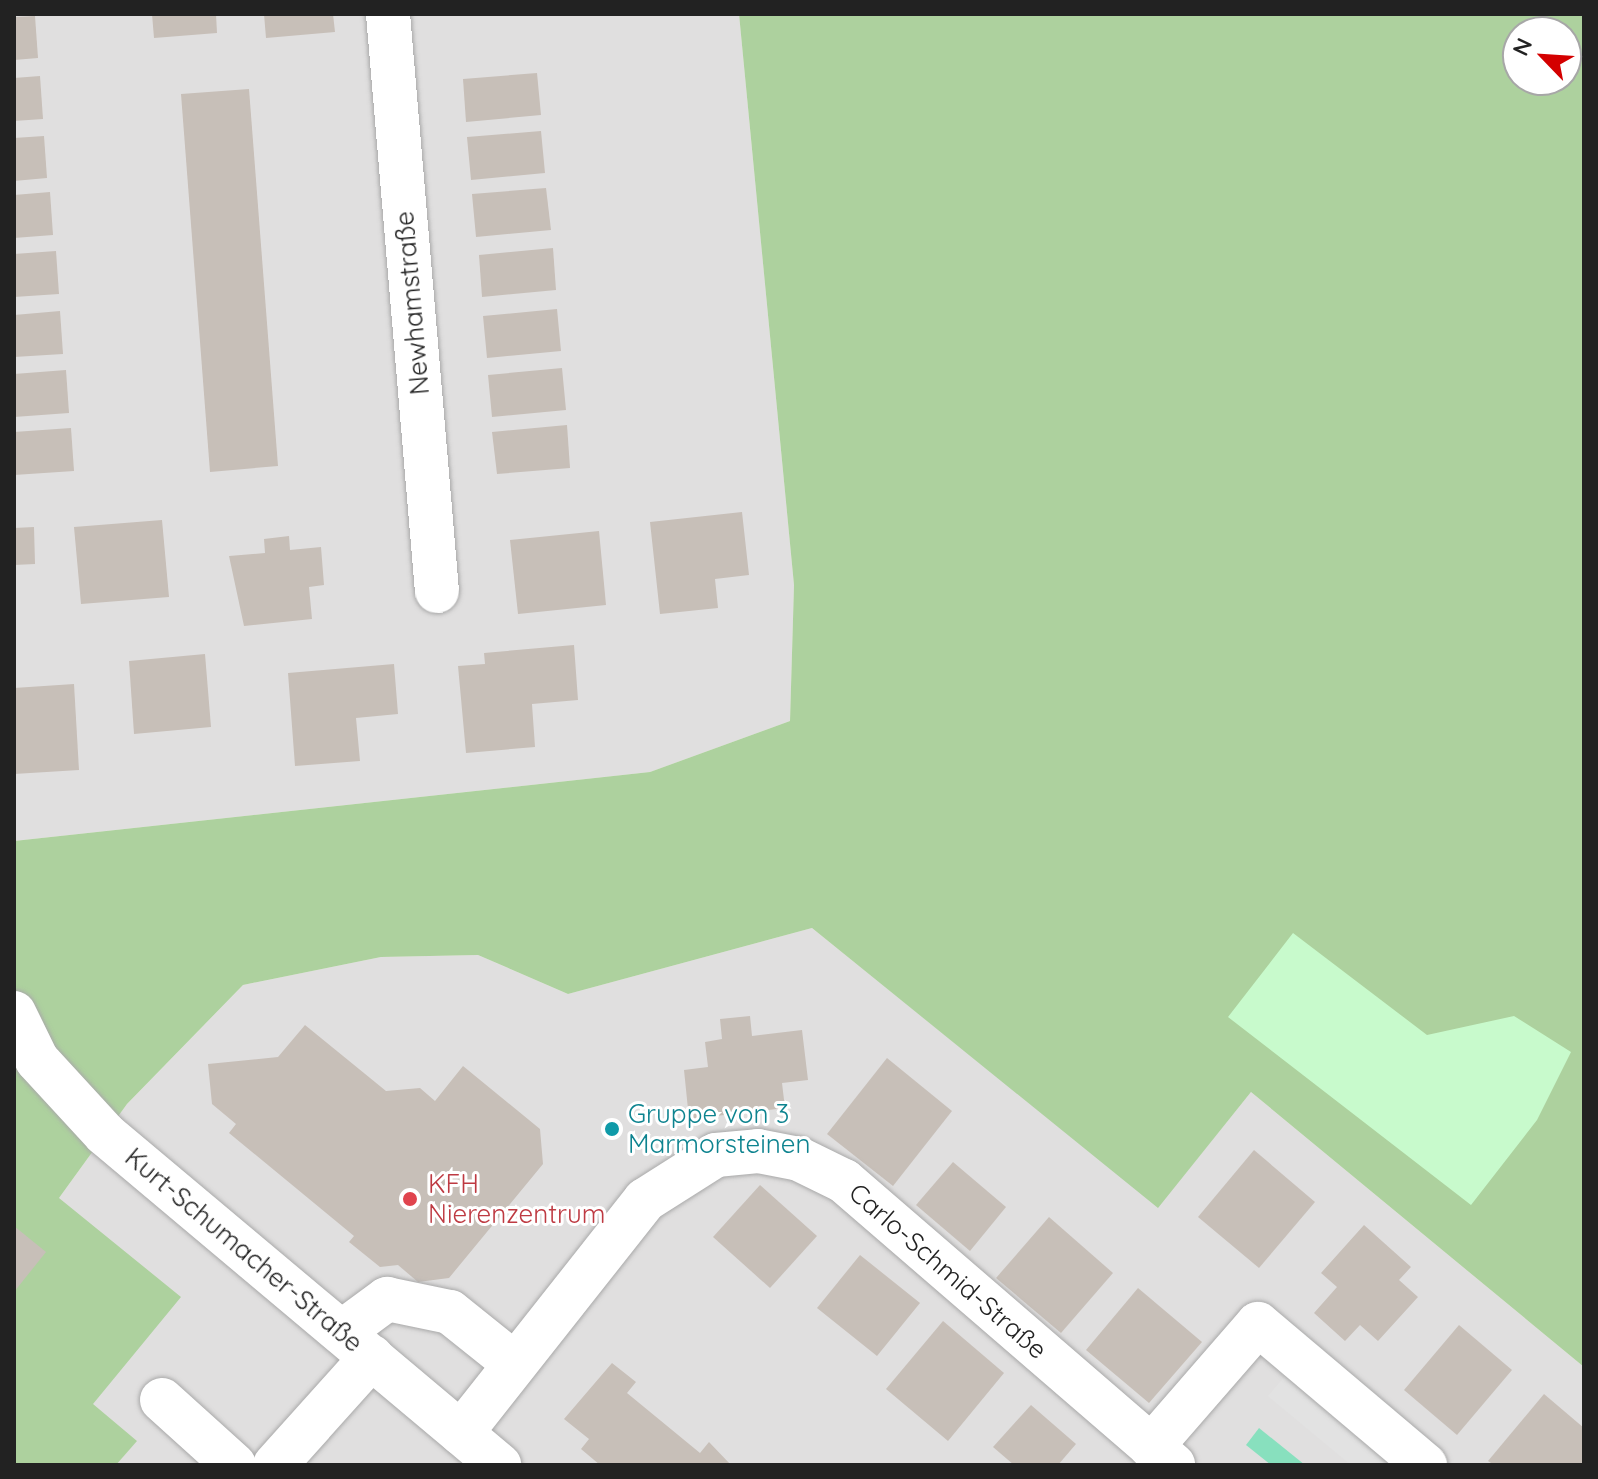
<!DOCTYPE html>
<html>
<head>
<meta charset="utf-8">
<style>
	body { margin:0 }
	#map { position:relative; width:1598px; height:1479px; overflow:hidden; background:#f2efe9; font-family:Quicksand,sans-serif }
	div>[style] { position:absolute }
	.residential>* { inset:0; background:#e0dfdf }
	.forest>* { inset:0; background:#add19e }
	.park>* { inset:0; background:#c8facc }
	.pitch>* { inset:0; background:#88e0be }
	.parking>* { inset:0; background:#e2e2e2 }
	.building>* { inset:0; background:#c7bfb8 }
	.roads { filter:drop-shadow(0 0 2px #a9a9a9) drop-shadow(0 0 2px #a9a9a9) }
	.minor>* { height:44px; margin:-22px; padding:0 22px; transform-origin:22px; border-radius:22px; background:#fff }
	.dots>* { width:22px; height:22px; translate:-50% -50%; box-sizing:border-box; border:4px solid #fff; border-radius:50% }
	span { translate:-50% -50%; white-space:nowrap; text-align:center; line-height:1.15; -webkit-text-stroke:6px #fff; paint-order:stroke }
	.street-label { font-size:26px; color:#222 }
	.culture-label { font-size:26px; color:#0d838f }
	.left { translate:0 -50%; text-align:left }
	.health-label { font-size:26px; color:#be3a42 }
	.frame { position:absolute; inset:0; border:16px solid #222; pointer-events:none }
	.north { position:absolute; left:1502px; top:16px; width:80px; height:80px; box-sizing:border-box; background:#fff; border:2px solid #a7a7a7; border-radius:50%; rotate:295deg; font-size:22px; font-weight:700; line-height:32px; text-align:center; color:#222 }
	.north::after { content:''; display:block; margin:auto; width:28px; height:36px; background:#d40000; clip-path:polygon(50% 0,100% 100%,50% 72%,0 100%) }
</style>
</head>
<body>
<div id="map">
	<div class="residential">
		<div style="clip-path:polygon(14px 14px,739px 14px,794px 585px,790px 721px,650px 772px,14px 841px)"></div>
		<div style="clip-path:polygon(812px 928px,1158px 1207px,1251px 1092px,1584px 1367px,1584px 1465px,116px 1465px,136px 1441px,92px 1404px,59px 1198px,127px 1104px,243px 985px,381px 957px,478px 955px,568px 994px)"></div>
	</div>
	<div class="forest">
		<div style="clip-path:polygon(evenodd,739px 14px,1584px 14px,1584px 1367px,1251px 1092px,1158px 1208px,812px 928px,568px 994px,478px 955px,381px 957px,243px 985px,127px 1104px,59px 1198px,181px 1297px,93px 1404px,137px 1441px,116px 1465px,14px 1465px,14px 841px,650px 772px,790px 721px,794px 585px,739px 14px,1518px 32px,1566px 32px,1566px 80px,1518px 80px,1518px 32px)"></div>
	</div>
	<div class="park">
		<div style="clip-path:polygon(1293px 933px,1427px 1035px,1514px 1016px,1571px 1052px,1537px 1120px,1471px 1205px,1228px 1017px)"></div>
	</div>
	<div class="pitch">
		<div style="clip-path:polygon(1259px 1428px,1305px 1465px,1271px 1465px,1246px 1445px)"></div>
	</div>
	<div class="parking">
		<div style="clip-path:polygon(1290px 1370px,1401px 1465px,1351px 1465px,1268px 1396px)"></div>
	</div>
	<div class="building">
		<div style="clip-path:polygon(152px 14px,216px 14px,217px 33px,154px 38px)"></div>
		<div style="clip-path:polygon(264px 14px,333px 14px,335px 32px,266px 38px)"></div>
		<div style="clip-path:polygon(35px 16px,38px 58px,14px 60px,14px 17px)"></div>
		<div style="clip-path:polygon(537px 73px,541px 115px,466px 122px,463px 79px)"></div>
		<div style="clip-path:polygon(40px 76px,43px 119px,14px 121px,14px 78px)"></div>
		<div style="clip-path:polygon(249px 89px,278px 466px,210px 472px,181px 94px)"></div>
		<div style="clip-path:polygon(541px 131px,545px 173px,471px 180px,467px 137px)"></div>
		<div style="clip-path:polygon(44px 136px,47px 178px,14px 181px,14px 138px)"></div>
		<div style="clip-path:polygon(546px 188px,551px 230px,476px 237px,472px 194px)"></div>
		<div style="clip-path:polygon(50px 192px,53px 235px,14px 238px,14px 195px)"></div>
		<div style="clip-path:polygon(553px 248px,556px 290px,482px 297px,479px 255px)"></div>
		<div style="clip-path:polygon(56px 251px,59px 294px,14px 297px,14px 254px)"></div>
		<div style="clip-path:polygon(557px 309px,561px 351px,487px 358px,483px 316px)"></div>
		<div style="clip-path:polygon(60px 311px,63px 354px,14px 357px,14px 315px)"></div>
		<div style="clip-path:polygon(562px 368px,566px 410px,492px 417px,488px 375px)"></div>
		<div style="clip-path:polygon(66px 370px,69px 413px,14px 417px,14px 374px)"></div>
		<div style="clip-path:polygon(567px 425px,570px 468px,497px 474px,492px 432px)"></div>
		<div style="clip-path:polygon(71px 428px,74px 471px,14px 475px,14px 432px)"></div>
		<div style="clip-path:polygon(742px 512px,749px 575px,715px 579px,718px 608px,660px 614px,650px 522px)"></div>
		<div style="clip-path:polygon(162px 520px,169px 597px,81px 604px,74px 527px)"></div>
		<div style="clip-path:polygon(34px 527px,35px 564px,14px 565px,14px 528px)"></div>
		<div style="clip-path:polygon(599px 531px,606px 605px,518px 614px,510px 540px)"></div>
		<div style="clip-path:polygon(289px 536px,290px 550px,321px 547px,324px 585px,309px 587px,312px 619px,244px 626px,229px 556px,265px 553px,264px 539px)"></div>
		<div style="clip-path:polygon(574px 645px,578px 700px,532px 704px,535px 747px,466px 753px,458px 666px,485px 664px,484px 653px)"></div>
		<div style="clip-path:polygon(205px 654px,211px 727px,134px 734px,129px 661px)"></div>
		<div style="clip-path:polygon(394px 664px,398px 714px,356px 718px,360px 761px,295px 766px,288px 673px)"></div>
		<div style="clip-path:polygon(74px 684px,79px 770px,14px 774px,14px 688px)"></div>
		<div style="clip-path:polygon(750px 1016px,752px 1036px,802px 1030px,808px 1080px,782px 1083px,785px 1108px,689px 1119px,684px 1070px,708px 1067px,705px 1042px,722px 1039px,720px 1019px)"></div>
		<div style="clip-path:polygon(305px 1025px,386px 1091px,420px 1088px,435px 1101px,463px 1066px,540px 1129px,543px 1164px,449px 1278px,418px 1282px,398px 1265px,380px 1267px,349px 1242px,354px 1236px,229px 1133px,236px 1124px,212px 1104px,208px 1064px,278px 1057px)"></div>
		<div style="clip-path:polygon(887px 1058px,952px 1111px,893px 1186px,827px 1134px)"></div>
		<div style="clip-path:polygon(1254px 1150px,1315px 1202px,1259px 1268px,1198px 1217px)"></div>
		<div style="clip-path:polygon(953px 1162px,1006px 1207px,970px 1251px,916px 1205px)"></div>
		<div style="clip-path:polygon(760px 1185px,817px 1236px,770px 1288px,713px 1237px)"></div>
		<div style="clip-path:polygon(1049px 1217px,1113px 1273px,1061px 1333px,996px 1278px)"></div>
		<div style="clip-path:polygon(1364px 1225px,1411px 1267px,1399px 1280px,1418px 1297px,1378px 1341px,1360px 1325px,1345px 1341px,1314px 1313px,1337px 1287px,1321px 1273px)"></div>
		<div style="clip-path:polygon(14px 1226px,46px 1252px,14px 1292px)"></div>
		<div style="clip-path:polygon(860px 1255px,920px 1303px,877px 1356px,817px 1308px)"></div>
		<div style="clip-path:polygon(1138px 1288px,1202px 1342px,1149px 1403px,1086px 1350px)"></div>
		<div style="clip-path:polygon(943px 1321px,1004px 1373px,948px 1441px,886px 1389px)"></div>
		<div style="clip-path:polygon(1459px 1325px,1512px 1370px,1457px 1435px,1404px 1390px)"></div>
		<div style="clip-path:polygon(612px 1363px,636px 1382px,627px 1393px,700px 1453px,709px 1442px,731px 1465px,600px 1465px,581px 1449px,589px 1439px,564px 1419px)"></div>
		<div style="clip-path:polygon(1544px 1394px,1584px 1428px,1584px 1465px,1494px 1465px,1488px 1461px)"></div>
		<div style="clip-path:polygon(1031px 1405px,1076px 1444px,1058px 1465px,1014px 1465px,993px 1447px)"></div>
	</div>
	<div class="roads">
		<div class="minor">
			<div style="left:388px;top:14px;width:579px;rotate:85.15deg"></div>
			<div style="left:14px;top:1013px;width:52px;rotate:63.9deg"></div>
			<div style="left:37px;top:1060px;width:100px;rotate:47.4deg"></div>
			<div style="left:105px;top:1134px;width:515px;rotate:40.03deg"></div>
			<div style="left:342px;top:1332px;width:56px;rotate:-36.3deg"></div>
			<div style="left:387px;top:1299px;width:64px;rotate:11.7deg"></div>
			<div style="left:450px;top:1312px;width:83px;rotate:38.7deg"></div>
			<div style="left:162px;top:1400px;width:97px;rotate:42.1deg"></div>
			<div style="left:461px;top:1433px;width:297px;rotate:-51.7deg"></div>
			<div style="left:645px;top:1200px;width:84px;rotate:-32.4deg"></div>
			<div style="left:716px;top:1155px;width:42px;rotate:-5.4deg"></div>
			<div style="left:758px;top:1151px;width:42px;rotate:11deg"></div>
			<div style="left:799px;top:1159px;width:50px;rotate:26.1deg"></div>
			<div style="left:844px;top:1181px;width:435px;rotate:40.8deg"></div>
			<div style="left:1151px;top:1447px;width:163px;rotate:-49deg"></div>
			<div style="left:1258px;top:1324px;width:219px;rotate:40.2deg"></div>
			<div style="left:275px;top:1465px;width:145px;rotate:-48.1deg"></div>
		</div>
	</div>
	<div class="dots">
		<div style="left:612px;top:1129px;background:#0f9aa8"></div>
		<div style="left:410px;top:1199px;background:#e0444e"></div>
	</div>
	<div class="street-label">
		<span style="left:412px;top:303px;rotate:-95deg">Newhamstraße</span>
		<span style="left:244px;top:1250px;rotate:40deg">Kurt-Schumacher-Straße</span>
		<span style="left:948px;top:1271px;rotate:41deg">Carlo-Schmid-Straße</span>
	</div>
	<div class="culture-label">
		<span class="left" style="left:628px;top:1129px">Gruppe von 3<br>Marmorsteinen</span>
	</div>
	<div class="health-label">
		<span class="left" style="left:428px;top:1199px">KFH<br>Nierenzentrum</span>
	</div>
	<div class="frame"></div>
	<div class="north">N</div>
</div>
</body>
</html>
